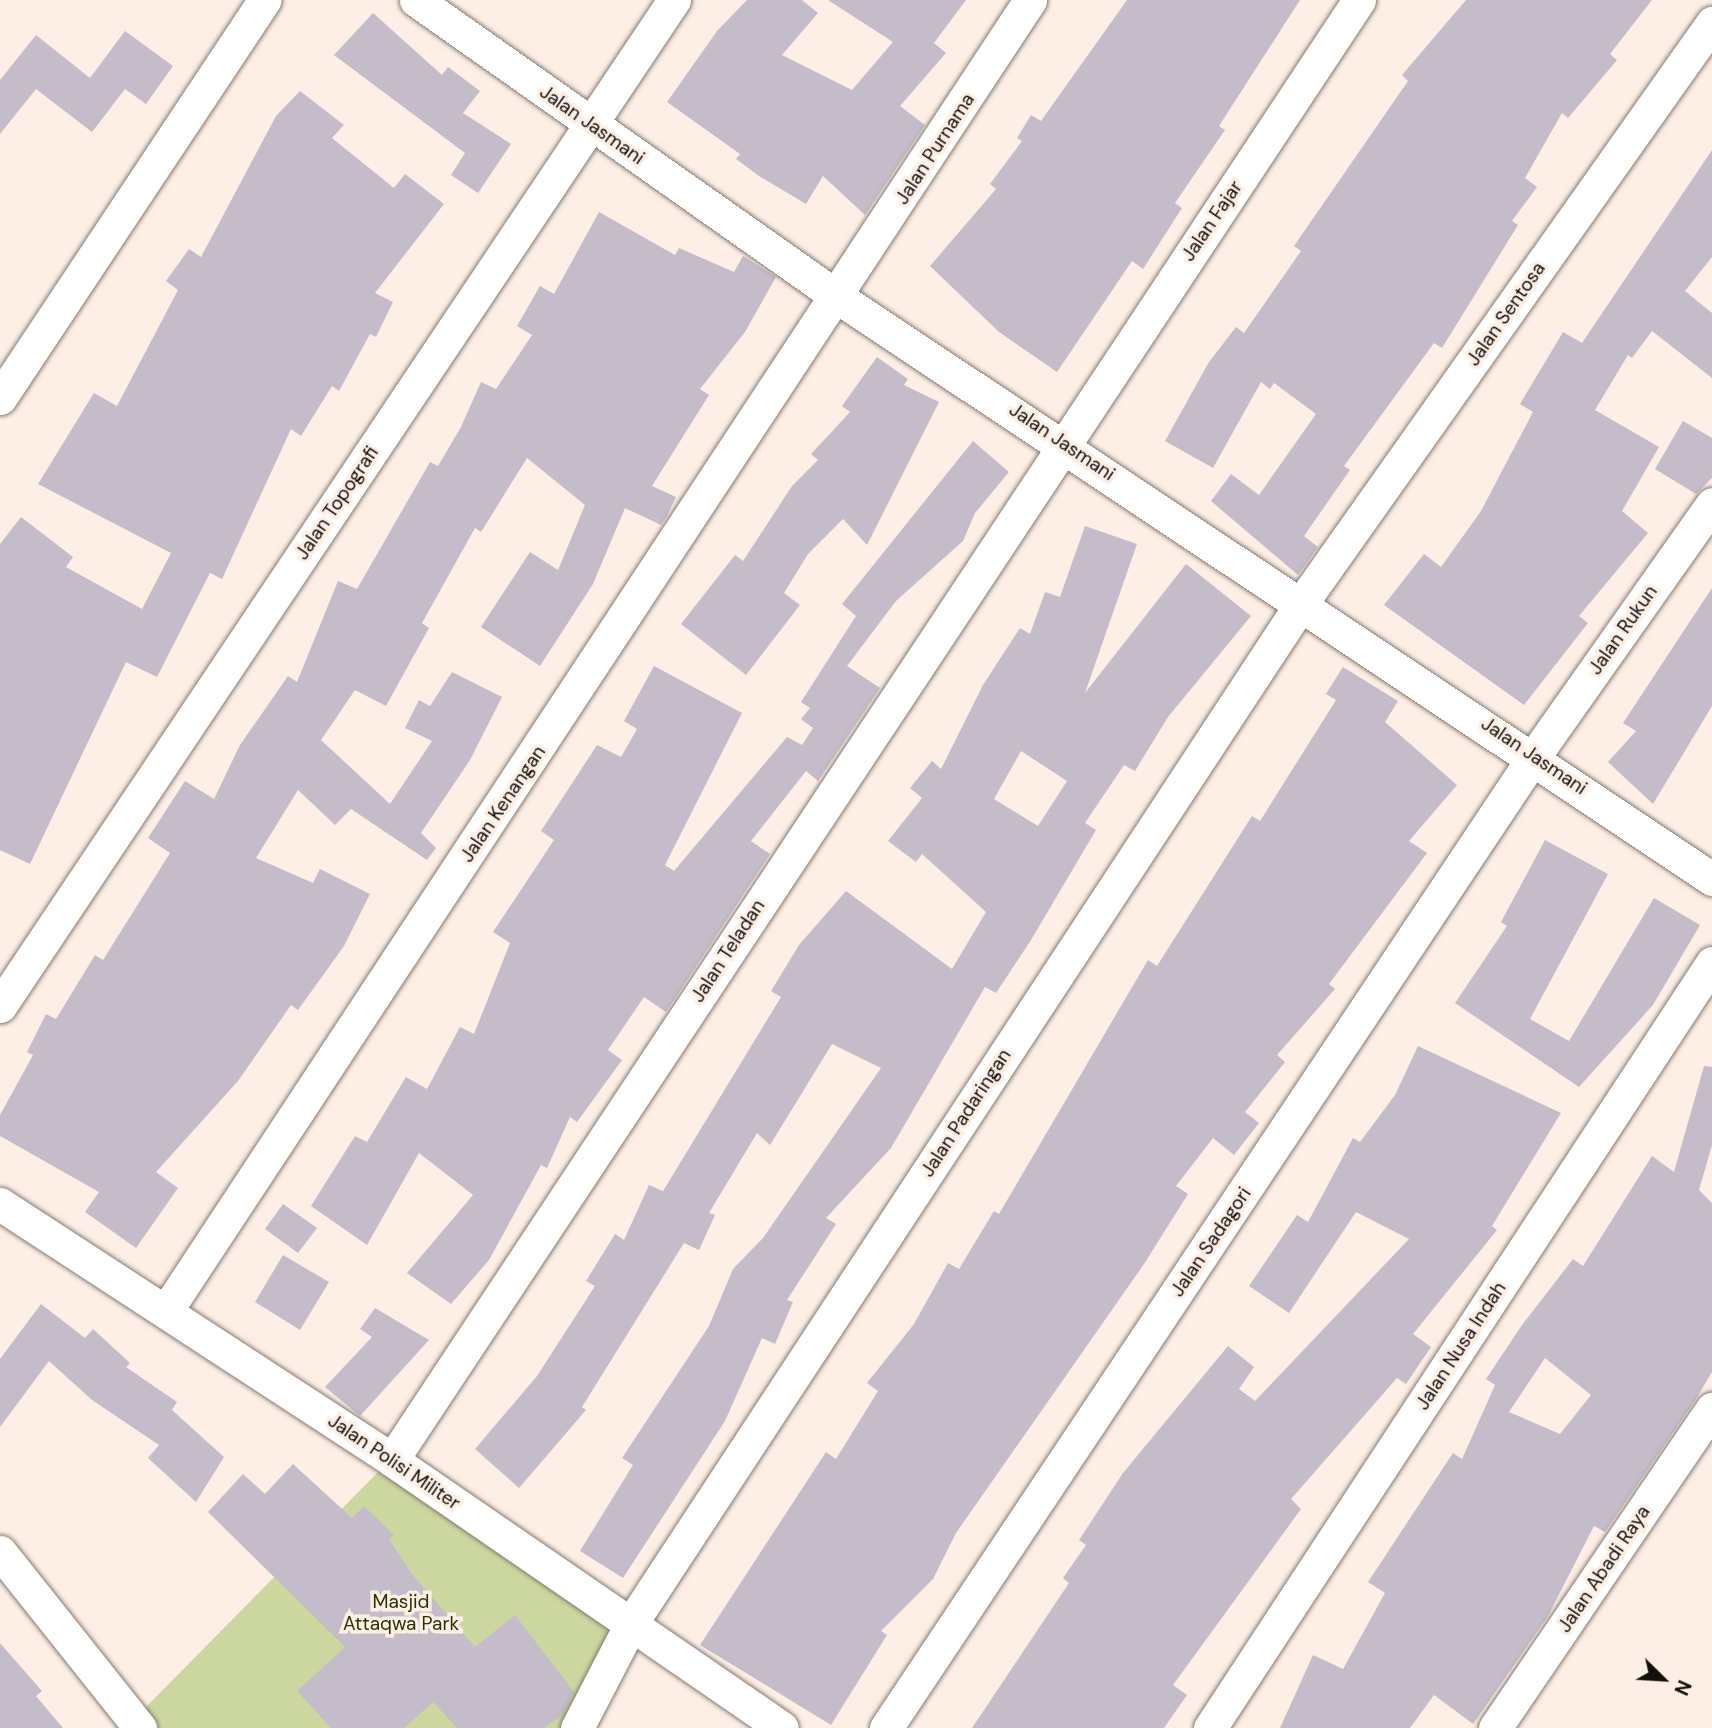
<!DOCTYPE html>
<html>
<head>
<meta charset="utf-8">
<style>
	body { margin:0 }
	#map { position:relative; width:1712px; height:1728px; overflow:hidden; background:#fdefe5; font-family:"DM Sans",sans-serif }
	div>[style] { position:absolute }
	.green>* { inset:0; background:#ccd7a0 }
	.building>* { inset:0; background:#c4bcc9 }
	.roads { filter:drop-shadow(0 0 2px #857970) drop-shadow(0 0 2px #857970) }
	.street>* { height:33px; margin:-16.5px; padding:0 16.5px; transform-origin:16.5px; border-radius:16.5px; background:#fff }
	span { translate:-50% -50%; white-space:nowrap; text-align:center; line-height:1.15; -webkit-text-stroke:7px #fdefe5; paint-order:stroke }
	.street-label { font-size:19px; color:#130f0c }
	.park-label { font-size:19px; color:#2b3102 }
	.north { position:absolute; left:1628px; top:1644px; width:70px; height:70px; -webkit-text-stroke:5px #fdefe5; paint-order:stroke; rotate:114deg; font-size:19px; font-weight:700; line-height:28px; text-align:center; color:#130f0c }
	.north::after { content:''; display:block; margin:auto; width:24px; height:32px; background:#130f0c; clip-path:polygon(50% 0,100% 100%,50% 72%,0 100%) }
</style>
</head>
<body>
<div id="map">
	<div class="green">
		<div style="clip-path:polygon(384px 1466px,624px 1620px,568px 1728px,148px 1728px,138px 1715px)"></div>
	</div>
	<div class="building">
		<div style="clip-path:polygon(747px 0,802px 0,818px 13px,782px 55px,852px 90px,893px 42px,828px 0,966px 0,934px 43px,946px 53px,900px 106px,925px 125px,865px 215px,823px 176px,806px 204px,759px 176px,736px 159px,740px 154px,667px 102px,717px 31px)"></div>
		<div style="clip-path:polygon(1127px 0,1300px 0,1219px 126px,1225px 130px,1175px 203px,1182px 208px,1143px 269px,1132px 261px,1057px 372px,999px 332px,930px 266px,996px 189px,990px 184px,1022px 141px,1017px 138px,1031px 115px,1041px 121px)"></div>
		<div style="clip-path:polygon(1466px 0,1652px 0,1610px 54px,1617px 60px,1568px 118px,1562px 113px,1525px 178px,1537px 187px,1512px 221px,1518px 225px,1442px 348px,1434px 343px,1344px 466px,1350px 470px,1304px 536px,1318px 547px,1298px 575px,1211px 501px,1231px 474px,1259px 495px,1316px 414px,1274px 383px,1270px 389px,1261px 382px,1213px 468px,1165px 441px,1209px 362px,1236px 327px,1244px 333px,1301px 251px,1294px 246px,1408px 81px,1402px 75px)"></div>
		<div style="clip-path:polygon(373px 13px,442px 75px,448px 67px,480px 91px,463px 113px,511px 144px,478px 193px,451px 175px,465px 153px,334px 55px)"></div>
		<div style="clip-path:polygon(125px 31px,173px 66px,146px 104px,125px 89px,92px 132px,36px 89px,0 134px,0 80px,36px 35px,90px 78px)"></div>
		<div style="clip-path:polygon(300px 91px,344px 125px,332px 138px,394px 188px,405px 174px,444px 204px,375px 293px,393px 302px,376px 337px,370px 334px,339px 391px,332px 386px,301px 436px,291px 429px,222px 579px,210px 573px,157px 677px,126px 662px,30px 864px,0 850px,0 544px,21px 517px,73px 557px,66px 567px,142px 609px,171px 553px,38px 484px,94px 393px,117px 406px,178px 290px,166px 281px,189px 249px,201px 257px,276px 116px)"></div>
		<div style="clip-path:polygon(1712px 150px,1712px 257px,1685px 291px,1712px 313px,1712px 378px,1652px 331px,1632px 358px,1628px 355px,1595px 410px,1659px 447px,1622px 511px,1648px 533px,1579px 616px,1588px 623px,1524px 705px,1384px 605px,1424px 554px,1441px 567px,1481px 511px,1533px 412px,1520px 404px,1563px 332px,1582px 343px)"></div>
		<div style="clip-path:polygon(599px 212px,675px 255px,679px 248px,734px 272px,743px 256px,776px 277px,745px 332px,700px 389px,709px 395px,652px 486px,676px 497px,667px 516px,661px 525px,625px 508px,593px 584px,540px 666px,481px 627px,530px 552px,558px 570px,585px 505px,527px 458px,481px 532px,475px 528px,422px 623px,429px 628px,386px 706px,355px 690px,321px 740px,390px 804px,432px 741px,405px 728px,419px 700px,430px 706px,452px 672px,502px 697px,470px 760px,421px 833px,436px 848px,427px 860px,351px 809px,335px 825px,298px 790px,256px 858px,313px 883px,320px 869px,370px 894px,344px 946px,298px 1010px,291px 1005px,238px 1081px,156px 1172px,178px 1188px,136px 1248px,85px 1212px,99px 1192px,0 1136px,0 1115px,33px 1055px,27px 1052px,46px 1014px,56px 1019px,95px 955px,103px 960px,170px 853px,148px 838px,185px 781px,214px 799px,240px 745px,288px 676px,297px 682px,338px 581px,357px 589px,430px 462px,438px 466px,461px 427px,481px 382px,496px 389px,532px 335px,517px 326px,540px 286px,554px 294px)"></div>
		<div style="clip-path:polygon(877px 357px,908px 379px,904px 385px,939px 402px,867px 545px,843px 519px,808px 554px,784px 593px,800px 605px,746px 675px,681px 624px,735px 555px,743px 561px,792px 486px,818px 460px,811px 454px,850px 412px,842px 406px)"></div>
		<div style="clip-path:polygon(1683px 421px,1712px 438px,1712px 478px,1696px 494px,1655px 469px)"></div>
		<div style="clip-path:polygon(973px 441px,1009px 472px,975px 513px,963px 541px,896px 601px,847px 666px,880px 688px,818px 781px,806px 771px,751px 841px,770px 854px,666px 1012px,644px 997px,608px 1050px,622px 1060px,577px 1122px,570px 1117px,547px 1168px,541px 1165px,489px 1260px,451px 1304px,407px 1273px,473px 1195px,419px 1153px,367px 1245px,311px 1206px,355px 1136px,367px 1142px,406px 1077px,427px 1089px,460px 1027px,474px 1034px,510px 943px,493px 932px,554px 840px,541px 831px,597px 745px,621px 757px,637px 729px,624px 721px,654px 666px,742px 713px,665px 865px,674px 871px,787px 737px,802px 745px,813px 728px,801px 719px,810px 708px,801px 702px,856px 616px,842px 604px)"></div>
		<div style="clip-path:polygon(evenodd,1085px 526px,1137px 544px,1085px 693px,1186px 564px,1251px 616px,1168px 717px,1135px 771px,1124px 765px,1085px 823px,1096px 830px,1031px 940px,996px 993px,985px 987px,891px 1148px,826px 1218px,836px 1224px,787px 1300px,793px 1302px,775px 1344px,762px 1338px,725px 1421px,623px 1578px,580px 1551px,633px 1465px,622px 1458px,709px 1326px,733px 1269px,763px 1238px,881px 1068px,832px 1044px,770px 1145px,757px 1133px,709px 1213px,715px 1215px,699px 1250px,684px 1243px,582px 1407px,586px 1410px,519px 1488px,475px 1449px,537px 1376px,595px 1286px,586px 1281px,615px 1234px,624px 1240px,649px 1185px,663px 1191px,781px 997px,771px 991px,799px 945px,846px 891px,952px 969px,986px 912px,922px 854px,916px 862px,888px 841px,922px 798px,910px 788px,932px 761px,941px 769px,983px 685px,1020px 628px,1030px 634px,1045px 592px,1060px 597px,1085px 526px,1021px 751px,1067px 781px,1038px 826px,994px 799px,1021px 751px)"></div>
		<div style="clip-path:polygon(1712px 588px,1712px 706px,1653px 804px,1608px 762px,1636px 731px,1623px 723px)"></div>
		<div style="clip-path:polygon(1343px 667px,1398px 701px,1385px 722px,1457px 785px,1409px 841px,1427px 853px,1329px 984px,1335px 989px,1277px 1055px,1285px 1062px,1245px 1112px,1259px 1123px,1234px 1155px,1213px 1138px,1176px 1186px,1188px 1194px,1144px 1264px,956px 1533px,933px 1579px,881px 1631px,887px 1635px,831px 1725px,700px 1645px,826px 1452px,836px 1459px,878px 1391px,867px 1383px,914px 1324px,948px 1263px,959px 1269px,994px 1211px,999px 1214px,1148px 960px,1157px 966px,1252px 816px,1260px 821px,1336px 700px,1326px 694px)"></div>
		<div style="clip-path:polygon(1545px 840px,1608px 874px,1530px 1019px,1569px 1041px,1654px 898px,1700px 925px,1653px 1005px,1579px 1087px,1455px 1003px,1507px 926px,1501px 922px)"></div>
		<div style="clip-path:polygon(1418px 1046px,1561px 1113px,1492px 1226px,1497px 1230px,1413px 1334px,1431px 1347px,1406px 1384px,1397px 1378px,1291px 1499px,1301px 1509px,1173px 1685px,1187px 1695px,1164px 1728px,972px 1728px,1069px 1583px,1063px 1578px,1086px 1545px,1079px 1540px,1123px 1473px,1228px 1346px,1254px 1367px,1239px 1389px,1255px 1401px,1409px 1239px,1356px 1212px,1289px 1313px,1249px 1286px,1297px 1215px,1308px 1222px,1353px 1138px,1360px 1142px,1395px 1095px)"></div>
		<div style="clip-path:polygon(evenodd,1704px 1066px,1712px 1067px,1712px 1145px,1699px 1190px,1712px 1203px,1712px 1372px,1696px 1399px,1605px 1532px,1594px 1526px,1548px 1616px,1473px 1724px,1434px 1695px,1410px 1728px,1280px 1728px,1313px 1655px,1343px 1669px,1385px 1593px,1368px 1582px,1453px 1453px,1462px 1459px,1495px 1385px,1486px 1379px,1522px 1325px,1573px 1259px,1583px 1266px,1652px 1156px,1674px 1172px,1704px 1066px,1545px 1358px,1591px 1395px,1560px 1434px,1509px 1412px,1545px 1358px)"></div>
		<div style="clip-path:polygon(283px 1204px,317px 1228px,298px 1253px,265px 1229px)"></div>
		<div style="clip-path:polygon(283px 1255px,329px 1282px,300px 1330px,255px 1302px)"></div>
		<div style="clip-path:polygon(41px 1304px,85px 1338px,93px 1329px,130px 1363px,126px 1367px,177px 1402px,172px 1410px,224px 1457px,196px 1502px,148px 1458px,159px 1445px,92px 1400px,49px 1361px,0 1427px,0 1359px)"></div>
		<div style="clip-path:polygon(375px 1308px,429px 1340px,360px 1416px,325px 1387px,372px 1337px,360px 1329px)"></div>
		<div style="clip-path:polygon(293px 1464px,352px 1518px,364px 1506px,394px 1535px,389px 1539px,412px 1574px,475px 1647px,515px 1615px,574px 1692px,563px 1714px,544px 1728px,457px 1728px,433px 1702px,404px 1728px,331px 1728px,297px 1691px,345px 1647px,208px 1512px,243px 1474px,265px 1494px)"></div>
		<div style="clip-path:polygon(0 1643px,42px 1691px,36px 1696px,63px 1728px,0 1728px)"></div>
	</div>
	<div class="roads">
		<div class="street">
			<div style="left:416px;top:0;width:517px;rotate:35.16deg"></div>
			<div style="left:839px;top:298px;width:1049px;rotate:33.64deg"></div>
			<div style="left:0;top:398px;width:478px;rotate:-56.4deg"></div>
			<div style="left:0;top:1006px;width:1211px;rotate:-56.18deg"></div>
			<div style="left:0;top:1204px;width:468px;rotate:33.1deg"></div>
			<div style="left:392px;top:1460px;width:473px;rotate:34.5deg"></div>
			<div style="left:166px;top:1311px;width:1570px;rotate:-56.61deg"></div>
			<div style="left:392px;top:1460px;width:1751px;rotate:-56.48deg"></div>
			<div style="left:0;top:1552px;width:225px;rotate:51.5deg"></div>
			<div style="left:577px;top:1728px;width:119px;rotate:-62.6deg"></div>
			<div style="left:632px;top:1622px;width:1218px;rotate:-56.69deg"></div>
			<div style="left:1301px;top:604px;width:712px;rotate:-54.72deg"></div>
			<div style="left:886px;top:1728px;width:1170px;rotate:-56.3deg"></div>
			<div style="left:1535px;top:755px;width:307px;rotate:-54.8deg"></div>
			<div style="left:1210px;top:1728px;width:915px;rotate:-56.73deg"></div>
			<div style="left:1495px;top:1728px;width:386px;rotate:-55.8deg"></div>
		</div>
	</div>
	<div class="street-label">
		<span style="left:592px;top:125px;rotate:35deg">Jalan Jasmani</span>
		<span style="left:935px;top:149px;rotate:-57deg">Jalan Purnama</span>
		<span style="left:1212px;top:221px;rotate:-56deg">Jalan Fajar</span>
		<span style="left:1506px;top:314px;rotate:-55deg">Jalan Sentosa</span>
		<span style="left:1062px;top:442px;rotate:34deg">Jalan Jasmani</span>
		<span style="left:337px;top:503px;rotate:-56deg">Jalan Topografi</span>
		<span style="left:1623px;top:630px;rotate:-55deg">Jalan Rukun</span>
		<span style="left:1534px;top:756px;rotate:34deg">Jalan Jasmani</span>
		<span style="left:503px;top:804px;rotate:-56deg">Jalan Kenangan</span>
		<span style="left:728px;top:951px;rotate:-57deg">Jalan Teladan</span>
		<span style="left:966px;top:1113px;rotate:-57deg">Jalan Padaringan</span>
		<span style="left:1211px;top:1242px;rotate:-56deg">Jalan Sadagori</span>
		<span style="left:1461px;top:1346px;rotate:-57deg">Jalan Nusa Indah</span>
		<span style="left:394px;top:1462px;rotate:34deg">Jalan Polisi Militer</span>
		<span style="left:1604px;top:1569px;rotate:-56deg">Jalan Abadi Raya</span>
	</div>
	<div class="park-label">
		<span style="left:401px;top:1613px">Masjid<br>Attaqwa Park</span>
	</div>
	<div class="north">N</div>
</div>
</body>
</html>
